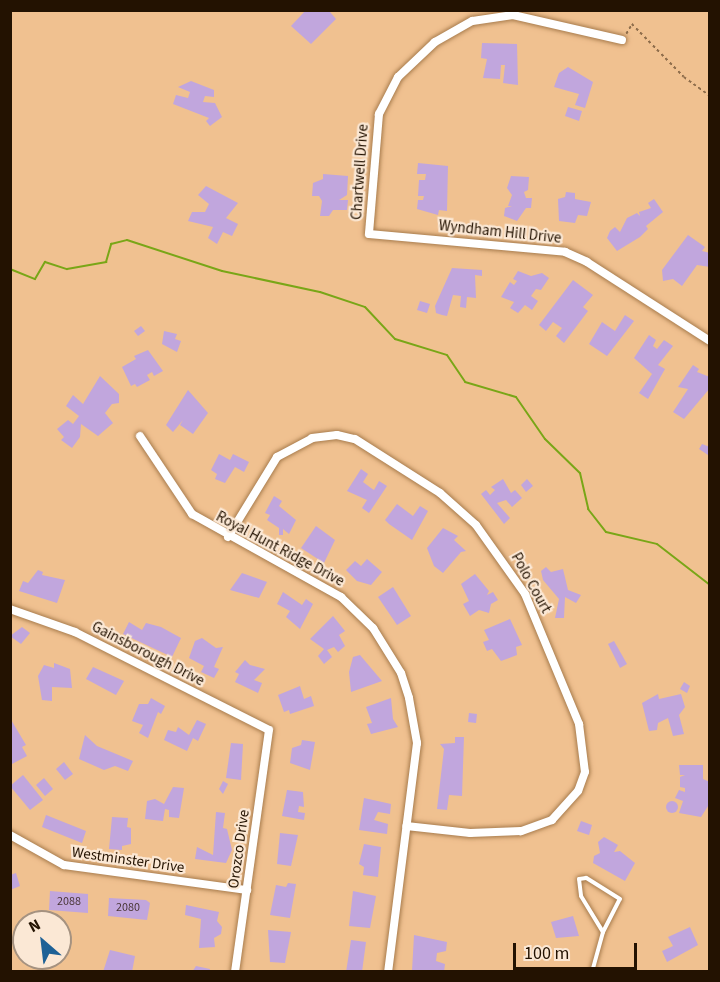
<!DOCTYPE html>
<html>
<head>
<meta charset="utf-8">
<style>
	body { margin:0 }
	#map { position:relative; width:720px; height:982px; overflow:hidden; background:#f0c190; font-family:"Source Sans 3",sans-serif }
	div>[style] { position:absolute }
	.stream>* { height:2px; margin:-1px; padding:0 1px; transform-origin:1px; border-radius:1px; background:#79a617 }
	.building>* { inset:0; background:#c1a6dd }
	.round { border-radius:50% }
	.path>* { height:1.5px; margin-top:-0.75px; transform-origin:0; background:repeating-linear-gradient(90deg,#8e6d4b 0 3px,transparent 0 6px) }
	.roads { filter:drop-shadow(0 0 2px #a87c4d) drop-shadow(0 0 2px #a87c4d) }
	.lane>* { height:4px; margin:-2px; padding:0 2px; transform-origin:2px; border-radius:2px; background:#fff }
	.street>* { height:8px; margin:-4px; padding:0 4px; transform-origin:4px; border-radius:4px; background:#fff }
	span { translate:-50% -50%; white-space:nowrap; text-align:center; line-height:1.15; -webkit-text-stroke:4.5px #fbe8d5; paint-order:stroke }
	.number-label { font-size:12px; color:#4a3738 }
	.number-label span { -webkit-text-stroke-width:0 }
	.street-label { font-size:15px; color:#231201 }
	.frame { position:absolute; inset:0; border:12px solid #231201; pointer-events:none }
	.north { position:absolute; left:12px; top:910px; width:60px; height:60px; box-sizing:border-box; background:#fbe8d5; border:2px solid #a59280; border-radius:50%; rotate:332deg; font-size:16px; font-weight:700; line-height:24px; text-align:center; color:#231201 }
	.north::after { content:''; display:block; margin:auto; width:21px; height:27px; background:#1e6196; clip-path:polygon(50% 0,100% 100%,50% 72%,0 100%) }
	.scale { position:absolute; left:513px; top:943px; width:124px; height:27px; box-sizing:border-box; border:3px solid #231201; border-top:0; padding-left:8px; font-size:18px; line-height:21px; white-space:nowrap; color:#231201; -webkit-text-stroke:4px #fbe8d5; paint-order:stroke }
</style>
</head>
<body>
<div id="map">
	<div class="stream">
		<div style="left:10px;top:269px;width:27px;rotate:22deg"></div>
		<div style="left:35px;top:279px;width:20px;rotate:-60deg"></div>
		<div style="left:45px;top:262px;width:23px;rotate:18deg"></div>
		<div style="left:67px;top:269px;width:40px;rotate:-10deg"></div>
		<div style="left:106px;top:262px;width:19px;rotate:-74deg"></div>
		<div style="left:111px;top:244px;width:16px;rotate:-14deg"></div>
		<div style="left:127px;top:240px;width:100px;rotate:18.1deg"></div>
		<div style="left:222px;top:271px;width:100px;rotate:12.1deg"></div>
		<div style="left:320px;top:292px;width:47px;rotate:18.4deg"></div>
		<div style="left:365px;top:307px;width:44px;rotate:46.8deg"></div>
		<div style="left:395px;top:339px;width:54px;rotate:17.1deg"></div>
		<div style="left:447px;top:355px;width:32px;rotate:56deg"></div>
		<div style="left:465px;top:382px;width:53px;rotate:16.4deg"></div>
		<div style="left:516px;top:397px;width:51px;rotate:55.4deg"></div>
		<div style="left:545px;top:439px;width:49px;rotate:44.2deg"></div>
		<div style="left:580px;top:473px;width:37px;rotate:77deg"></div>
		<div style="left:588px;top:509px;width:29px;rotate:52deg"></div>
		<div style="left:606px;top:532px;width:52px;rotate:13.2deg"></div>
		<div style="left:657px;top:544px;width:67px;rotate:37.7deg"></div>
	</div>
	<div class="building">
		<div style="clip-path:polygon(306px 10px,330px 12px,336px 19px,311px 44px,291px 26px)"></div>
		<div style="clip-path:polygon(482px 43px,517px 44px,518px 85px,503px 83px,505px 65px,501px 65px,500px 79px,483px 78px,487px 59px,481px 58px)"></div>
		<div style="clip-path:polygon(568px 67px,593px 82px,585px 108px,575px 105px,579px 94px,554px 87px,559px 73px)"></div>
		<div style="clip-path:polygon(191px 81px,214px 90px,214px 97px,205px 96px,203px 102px,215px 103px,222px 117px,210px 126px,206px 121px,209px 118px,173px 104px,176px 95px,188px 98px,190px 92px,178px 87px)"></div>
		<div style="clip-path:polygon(568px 107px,582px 111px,579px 121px,565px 116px)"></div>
		<div style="clip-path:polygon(418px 163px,448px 166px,447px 211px,439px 210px,438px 215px,417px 209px,418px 200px,423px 200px,424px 196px,418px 196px,419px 180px,425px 180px,426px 174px,417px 174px)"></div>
		<div style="clip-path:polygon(323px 174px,348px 176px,347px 195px,339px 200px,348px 200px,347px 210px,333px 210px,329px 216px,320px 216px,322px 201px,319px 196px,312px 196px,313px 183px,323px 179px)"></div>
		<div style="clip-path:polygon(511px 176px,529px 177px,528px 190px,524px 192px,526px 198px,532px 198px,531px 208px,526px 208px,517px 221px,504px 216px,505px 208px,512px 206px,508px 206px,512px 195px,507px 188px)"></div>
		<div style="clip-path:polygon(206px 186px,238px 203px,226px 218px,238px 224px,232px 236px,223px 232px,217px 244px,208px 238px,213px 227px,188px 221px,192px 212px,205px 212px,209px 204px,198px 195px)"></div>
		<div style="clip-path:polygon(566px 192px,575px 193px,575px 199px,591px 202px,587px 216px,578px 215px,575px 223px,559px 221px,558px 199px,565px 197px)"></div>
		<div style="clip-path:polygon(654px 199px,663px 212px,646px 226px,648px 229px,640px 237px,617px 251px,607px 238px,610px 231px,615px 227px,620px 232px,627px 218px,637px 213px,640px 216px,639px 212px,651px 208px,648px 203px)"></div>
		<div style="clip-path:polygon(688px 235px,705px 247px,702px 251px,710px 253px,710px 267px,697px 265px,682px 286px,673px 279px,663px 281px,662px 270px)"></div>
		<div style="clip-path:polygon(452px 268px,482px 270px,482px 276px,475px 275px,476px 298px,467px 297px,466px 308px,460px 307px,461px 296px,453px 295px,447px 316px,442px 315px,436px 313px,435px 306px)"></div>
		<div style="clip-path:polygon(518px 271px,531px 276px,542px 273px,549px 278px,541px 290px,536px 289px,531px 296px,538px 301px,532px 310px,525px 305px,518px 313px,510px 308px,514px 302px,501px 297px,510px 282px,514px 285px,517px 281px,513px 279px)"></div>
		<div style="clip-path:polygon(573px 280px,593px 295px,583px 307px,588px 311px,564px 343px,556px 336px,562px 328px,553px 322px,546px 331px,539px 325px)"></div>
		<div style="clip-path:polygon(420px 301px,430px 304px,427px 313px,417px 310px)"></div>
		<div style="clip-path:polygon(625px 315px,634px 321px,607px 356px,589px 344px,602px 322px,615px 331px)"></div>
		<div style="clip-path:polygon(141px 326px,145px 331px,138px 336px,134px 331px)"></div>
		<div style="clip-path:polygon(164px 331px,177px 334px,175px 339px,181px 341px,177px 352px,162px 344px)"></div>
		<div style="clip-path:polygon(649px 335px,656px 340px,653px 346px,657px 349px,664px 340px,673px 346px,658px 365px,665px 369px,648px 399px,639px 393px,652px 374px,634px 358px)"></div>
		<div style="clip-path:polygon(148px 350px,163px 371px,154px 376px,152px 372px,147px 375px,150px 380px,137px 387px,135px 384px,131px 386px,122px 367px,136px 359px,134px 356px)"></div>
		<div style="clip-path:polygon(693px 365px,699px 369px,697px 372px,710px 377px,710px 388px,684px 419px,673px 412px,688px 389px,678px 387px)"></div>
		<div style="clip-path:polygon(100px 376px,119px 394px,119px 403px,112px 404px,105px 413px,113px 423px,98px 436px,81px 424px,80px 437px,72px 448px,61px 440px,64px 437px,57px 429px,68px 420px,73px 424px,79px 416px,66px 406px,73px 395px,83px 404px)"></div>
		<div style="clip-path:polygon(188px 390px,208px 413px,193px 434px,180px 425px,183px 420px,173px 432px,166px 425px)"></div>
		<div style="clip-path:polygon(702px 444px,710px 447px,708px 455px,699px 449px)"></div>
		<div style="clip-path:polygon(219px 454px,230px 460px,233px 454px,249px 462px,244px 472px,235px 467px,225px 483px,215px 479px,217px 474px,211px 470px)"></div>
		<div style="clip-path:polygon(361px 469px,368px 474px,363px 482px,371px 488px,374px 490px,379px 481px,387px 486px,369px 513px,362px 508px,367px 500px,347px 491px)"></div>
		<div style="clip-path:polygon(503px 479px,511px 493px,515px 490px,522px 498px,512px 507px,506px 500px,497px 503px,510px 518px,504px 524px,481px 494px,486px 490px,490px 495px,495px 490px,491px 487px)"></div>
		<div style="clip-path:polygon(527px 479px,533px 486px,526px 492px,521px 485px)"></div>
		<div style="clip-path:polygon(274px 496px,282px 501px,279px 506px,296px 520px,289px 534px,283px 529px,283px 535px,279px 535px,279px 528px,267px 520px,270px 515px,265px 513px)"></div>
		<div style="clip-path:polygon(397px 504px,413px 516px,420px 506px,428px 511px,412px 540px,389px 524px,391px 520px,389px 524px,385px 520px)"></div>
		<div style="clip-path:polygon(316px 526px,335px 540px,324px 563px,301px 548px)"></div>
		<div style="clip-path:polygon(443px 528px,458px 536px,454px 540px,466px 551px,461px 552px,443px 573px,434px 566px,427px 548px)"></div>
		<div style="clip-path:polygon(367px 559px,382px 572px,371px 585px,357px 581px,346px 570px,355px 561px,361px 566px)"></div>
		<div style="clip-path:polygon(546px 567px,551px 572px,563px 569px,568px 590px,581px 595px,576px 603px,565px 597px,564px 618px,555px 618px,559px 599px,543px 580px,541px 571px)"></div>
		<div style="clip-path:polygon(38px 570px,43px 572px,42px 575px,65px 580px,57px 603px,19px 591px,23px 581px,28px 583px)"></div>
		<div style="clip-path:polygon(242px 573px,267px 582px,259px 598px,230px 590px)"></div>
		<div style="clip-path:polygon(475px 574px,489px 591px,487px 595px,493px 592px,498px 600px,491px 604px,489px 613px,479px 610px,470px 616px,463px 604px,469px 601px,461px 584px)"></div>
		<div style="clip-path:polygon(393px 587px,411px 616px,397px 625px,378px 597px)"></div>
		<div style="clip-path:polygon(283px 592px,302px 605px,306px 599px,313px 604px,300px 629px,286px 617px,290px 611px,277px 604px)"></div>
		<div style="clip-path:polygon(333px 616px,345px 631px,339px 635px,345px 646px,338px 652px,334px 647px,327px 650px,332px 657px,324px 664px,318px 656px,324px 649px,310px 639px)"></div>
		<div style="clip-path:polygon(510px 619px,522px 645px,516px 647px,517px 655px,501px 661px,492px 649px,487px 651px,483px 642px,489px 640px,484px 630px)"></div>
		<div style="clip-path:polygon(129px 622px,142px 630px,146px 623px,161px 627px,181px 638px,172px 657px,123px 634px)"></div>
		<div style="clip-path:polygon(22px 627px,30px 633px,21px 644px,10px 636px)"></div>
		<div style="clip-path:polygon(202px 638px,216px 648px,223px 647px,214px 667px,219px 669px,214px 678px,201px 672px,204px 666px,189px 658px,195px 641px)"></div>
		<div style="clip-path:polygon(614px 641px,627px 664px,620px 668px,608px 644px)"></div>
		<div style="clip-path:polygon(360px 655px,382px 681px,351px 692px,349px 672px,353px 657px)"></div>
		<div style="clip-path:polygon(245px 660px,250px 665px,265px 669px,254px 680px,262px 683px,258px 693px,235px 682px,239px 674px,235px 672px)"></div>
		<div style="clip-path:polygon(54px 663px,70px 669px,72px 688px,52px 687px,52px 701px,42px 700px,38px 676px,44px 665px,54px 668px)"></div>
		<div style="clip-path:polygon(93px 667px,124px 681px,116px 695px,86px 679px)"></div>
		<div style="clip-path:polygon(684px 682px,690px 686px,687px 693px,680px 689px)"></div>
		<div style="clip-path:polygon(300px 686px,304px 699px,311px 696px,314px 706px,290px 714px,289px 710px,284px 712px,278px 695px)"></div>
		<div style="clip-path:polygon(658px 694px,659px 699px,681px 694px,685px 707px,679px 715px,684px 734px,673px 736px,668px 718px,658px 723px,657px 730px,649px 731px,642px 703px)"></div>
		<div style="clip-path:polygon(151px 698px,165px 706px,161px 714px,158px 712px,148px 738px,139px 733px,143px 725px,132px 721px,139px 704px,148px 704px)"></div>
		<div style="clip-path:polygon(391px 698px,393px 719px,398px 727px,371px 734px,367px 724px,372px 723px,366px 707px)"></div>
		<div style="clip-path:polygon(469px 713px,477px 714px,476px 723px,468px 722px)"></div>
		<div style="clip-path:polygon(10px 718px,26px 745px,22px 747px,27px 756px,12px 764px)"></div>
		<div style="clip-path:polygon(197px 720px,206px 724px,198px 741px,193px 738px,187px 751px,164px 740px,168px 730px,176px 732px,178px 727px,189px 735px)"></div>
		<div style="clip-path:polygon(85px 735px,97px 746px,133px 761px,128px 771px,115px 766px,104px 770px,79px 759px)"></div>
		<div style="clip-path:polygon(455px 737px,464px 737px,462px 796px,449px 795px,447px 810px,437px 809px,444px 749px,440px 744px,455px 743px)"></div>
		<div style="clip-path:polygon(302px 740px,315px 742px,310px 770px,290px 763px,292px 748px,301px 745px)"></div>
		<div style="clip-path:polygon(231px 743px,243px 744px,241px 780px,226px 778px)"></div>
		<div style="clip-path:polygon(64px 762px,73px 774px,65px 780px,56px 769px)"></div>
		<div style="clip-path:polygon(679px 765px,703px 765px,703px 779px,710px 782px,710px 803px,701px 817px,679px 813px,683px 801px,675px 798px,679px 790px,685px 792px,685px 788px,680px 787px,680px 777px,685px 775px,680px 775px)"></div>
		<div style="clip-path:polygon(23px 775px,43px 800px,30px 810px,10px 786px)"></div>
		<div style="clip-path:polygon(44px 778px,53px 789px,45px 796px,36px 785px)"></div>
		<div style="clip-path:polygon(223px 781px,228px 784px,223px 794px,219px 789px)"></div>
		<div style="clip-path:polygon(173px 787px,184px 788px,179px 818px,169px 817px,169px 810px,165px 809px,163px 821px,145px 819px,147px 801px,155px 799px,164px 804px)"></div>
		<div style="clip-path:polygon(287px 790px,303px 792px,304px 807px,299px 806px,298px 812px,305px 813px,304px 820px,282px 816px)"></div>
		<div style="clip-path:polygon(364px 798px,391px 804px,390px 814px,378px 812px,374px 820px,388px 824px,387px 834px,359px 830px)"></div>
		<div class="round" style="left:666px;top:801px;width:12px;height:12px"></div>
		<div style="clip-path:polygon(216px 812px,225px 813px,223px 828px,227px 829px,232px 850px,226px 863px,195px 859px,197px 847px,213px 855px)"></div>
		<div style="clip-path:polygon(46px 815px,86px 831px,82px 843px,42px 827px)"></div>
		<div style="clip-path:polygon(112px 817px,128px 818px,127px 827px,131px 828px,131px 844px,122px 846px,122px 850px,109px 849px)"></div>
		<div style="clip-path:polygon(581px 821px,592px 825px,589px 835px,577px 831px)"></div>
		<div style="clip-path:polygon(280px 833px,298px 835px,291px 866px,277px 864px)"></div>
		<div style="clip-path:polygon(604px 837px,618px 845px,614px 852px,620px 851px,635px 863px,625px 881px,593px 863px,594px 856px,600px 853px,598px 842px)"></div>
		<div style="clip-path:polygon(364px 844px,381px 847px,378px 877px,363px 875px,364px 867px,359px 864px)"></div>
		<div style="clip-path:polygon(16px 873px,20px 886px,10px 890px,10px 875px)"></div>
		<div style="clip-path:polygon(288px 883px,296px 884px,290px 918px,270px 915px,276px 885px,286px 887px)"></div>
		<div style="clip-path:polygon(50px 891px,88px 894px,88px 913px,49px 910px)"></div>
		<div style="clip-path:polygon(353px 891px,376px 896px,370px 928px,349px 926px)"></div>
		<div style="clip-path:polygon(109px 898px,146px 900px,150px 903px,147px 920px,108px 916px)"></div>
		<div style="clip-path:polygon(186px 905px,219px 912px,217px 921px,222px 927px,221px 934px,214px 938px,215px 947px,199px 948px,201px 919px,185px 915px)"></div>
		<div style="clip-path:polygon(573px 916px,579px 936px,556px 938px,551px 922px)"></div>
		<div style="clip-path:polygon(690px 927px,698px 945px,667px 962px,662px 951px,673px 946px,668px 937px)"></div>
		<div style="clip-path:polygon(268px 930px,291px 932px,285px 963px,270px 962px)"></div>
		<div style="clip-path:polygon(414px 935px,447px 942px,446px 951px,437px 953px,436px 961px,445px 964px,444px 972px,412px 971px)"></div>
		<div style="clip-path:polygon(351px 940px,366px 942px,362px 972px,346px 972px)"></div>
		<div style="clip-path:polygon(110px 950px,135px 956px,132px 972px,103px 972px)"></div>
		<div style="clip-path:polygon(196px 966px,210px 969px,209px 972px,192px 972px)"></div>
	</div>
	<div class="path">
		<div style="left:626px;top:34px;width:12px;rotate:-59deg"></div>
		<div style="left:632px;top:24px;width:74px;rotate:45.5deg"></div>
		<div style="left:684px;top:77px;width:32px;rotate:36deg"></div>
	</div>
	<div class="roads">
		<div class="lane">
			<div style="left:592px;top:972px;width:41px;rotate:-74.6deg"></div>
			<div style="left:603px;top:932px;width:37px;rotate:-63deg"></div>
			<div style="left:620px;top:899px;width:40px;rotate:-148deg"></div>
			<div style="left:586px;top:878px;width:7px;rotate:172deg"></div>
			<div style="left:579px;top:879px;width:17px;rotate:83deg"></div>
			<div style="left:581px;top:896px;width:42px;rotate:58.6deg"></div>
		</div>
		<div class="street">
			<div style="left:622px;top:40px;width:112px;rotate:-167.1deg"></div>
			<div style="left:513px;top:15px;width:41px;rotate:171.7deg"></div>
			<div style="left:472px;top:21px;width:43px;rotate:150.4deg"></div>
			<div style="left:435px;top:42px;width:51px;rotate:136.6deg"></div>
			<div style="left:398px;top:77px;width:42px;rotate:117.2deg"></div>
			<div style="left:379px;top:114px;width:120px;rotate:94.8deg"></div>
			<div style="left:369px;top:234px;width:197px;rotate:5.2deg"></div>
			<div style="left:565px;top:252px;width:24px;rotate:24deg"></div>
			<div style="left:587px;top:262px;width:146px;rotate:32.7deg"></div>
			<div style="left:140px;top:436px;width:94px;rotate:56.3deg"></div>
			<div style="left:192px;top:514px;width:171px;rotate:29.1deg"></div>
			<div style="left:341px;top:597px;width:45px;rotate:44.1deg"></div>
			<div style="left:373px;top:628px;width:53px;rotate:58.1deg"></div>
			<div style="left:401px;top:673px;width:26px;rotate:72deg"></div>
			<div style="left:409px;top:698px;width:46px;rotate:79.9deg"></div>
			<div style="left:417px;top:743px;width:231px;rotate:97.2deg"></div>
			<div style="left:228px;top:537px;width:94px;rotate:-58.5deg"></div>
			<div style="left:277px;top:457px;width:40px;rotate:-28deg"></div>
			<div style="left:312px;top:438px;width:25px;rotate:-7deg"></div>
			<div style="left:337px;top:435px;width:18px;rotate:13deg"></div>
			<div style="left:355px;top:439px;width:101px;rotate:32.4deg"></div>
			<div style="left:440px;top:493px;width:48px;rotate:41.6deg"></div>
			<div style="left:476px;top:525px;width:85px;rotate:54.6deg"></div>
			<div style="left:525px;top:594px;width:141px;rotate:67.4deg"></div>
			<div style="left:579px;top:724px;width:48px;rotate:82.9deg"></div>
			<div style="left:585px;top:772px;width:20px;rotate:110deg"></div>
			<div style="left:578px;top:791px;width:39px;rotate:132deg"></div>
			<div style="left:552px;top:820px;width:33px;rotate:160deg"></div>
			<div style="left:521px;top:831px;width:51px;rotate:177.8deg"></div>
			<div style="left:470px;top:833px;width:64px;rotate:-173.8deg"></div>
			<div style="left:10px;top:609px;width:69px;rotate:19.5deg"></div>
			<div style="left:75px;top:632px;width:217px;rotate:26.8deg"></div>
			<div style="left:269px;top:730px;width:244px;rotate:98deg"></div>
			<div style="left:10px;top:835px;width:62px;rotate:29.1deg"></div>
			<div style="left:64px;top:865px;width:185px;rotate:7.8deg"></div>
		</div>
	</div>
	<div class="number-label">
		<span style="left:69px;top:902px">2088</span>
		<span style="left:128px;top:908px">2080</span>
	</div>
	<div class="street-label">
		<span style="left:360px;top:172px;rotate:-86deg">Chartwell Drive</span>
		<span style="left:500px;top:232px;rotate:6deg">Wyndham Hill Drive</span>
		<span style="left:280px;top:549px;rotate:28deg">Royal Hunt Ridge Drive</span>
		<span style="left:531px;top:583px;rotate:61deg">Polo Court</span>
		<span style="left:148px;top:654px;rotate:27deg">Gainsborough Drive</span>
		<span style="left:239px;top:849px;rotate:-82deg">Orozco Drive</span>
		<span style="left:128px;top:860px;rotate:8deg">Westminster Drive</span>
	</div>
	<div class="frame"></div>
	<div class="north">N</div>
	<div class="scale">100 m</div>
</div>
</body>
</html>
